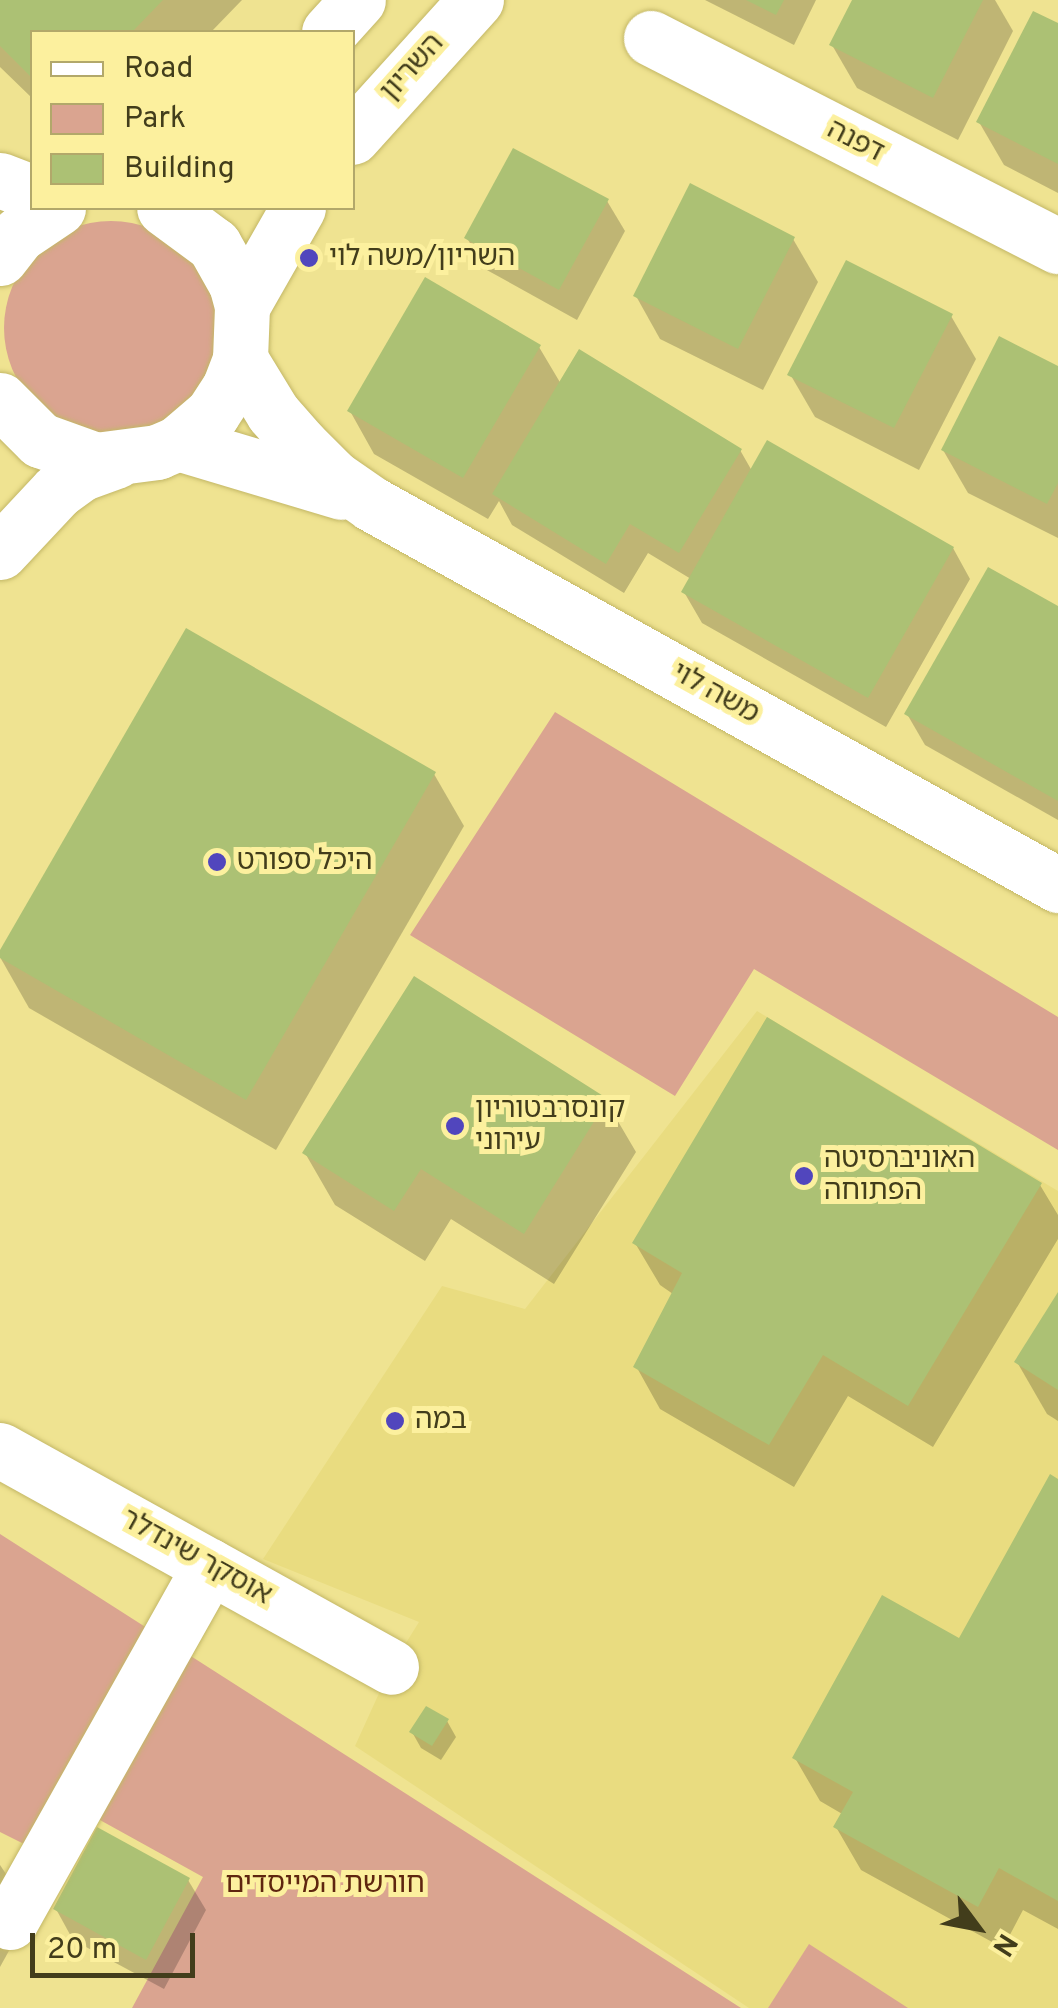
<!DOCTYPE html>
<html>
<head>
<meta charset="utf-8">
<style>
	body { margin:0 }
	#map { position:relative; width:1058px; height:2008px; overflow:hidden; background:#efe391; font-family:Overpass,"Noto Sans Hebrew",sans-serif }
	div>[style] { position:absolute }
	.built>* { inset:0; background:#e9dc80 }
	.green>* { inset:0; background:#daa490 }
	.round { border-radius:50% }
	.shadow>* { inset:0; background:#0003 }
	.building>* { inset:0; background:#acc174 }
	.roads { filter:drop-shadow(0 0 2px #c3b766) drop-shadow(0 0 2px #c3b766) }
	.minor>* { height:55px; margin:-27.5px; padding:0 27.5px; transform-origin:27.5px; border-radius:27.5px; background:#fff }
	.dots>* { width:28px; height:28px; translate:-50% -50%; box-sizing:border-box; border:5px solid #fcf09e; border-radius:50% }
	span { translate:-50% -50%; white-space:nowrap; text-align:center; line-height:1.15; -webkit-text-stroke:10px #fcf09e; paint-order:stroke }
	.street-label { font-size:28px; color:#423d1b }
	.poi-label { font-size:28px; color:#423d1b }
	.left { translate:0 -50%; text-align:left }
	.park-label { font-size:28px; color:#5e260f }
	.legend { position:absolute; left:30px; top:30px; width:325px; height:180px; box-sizing:border-box; background:#fcf09e; border:2px solid #b2a86a; margin:0; padding:12px 18px; list-style:none; font-size:30px; color:#423d1b }
	.legend li { display:flex; align-items:center; gap:20px; height:50px }
	.legend b { width:50px; border:2px solid #b2a86a }
	.north { position:absolute; left:928px; top:1878px; width:100px; height:100px; -webkit-text-stroke:8px #fcf09e; paint-order:stroke; rotate:122deg; font-size:28px; font-weight:700; line-height:40px; text-align:center; color:#423d1b }
	.north::after { content:''; display:block; margin:auto; width:35px; height:45px; background:#423d1b; clip-path:polygon(50% 0,100% 100%,50% 72%,0 100%) }
	.scale { position:absolute; left:30px; top:1933px; width:165px; height:45px; box-sizing:border-box; border:5px solid #423d1b; border-top:0; padding-left:12px; font-size:30px; line-height:35px; white-space:nowrap; color:#423d1b; -webkit-text-stroke:8px #fcf09e; paint-order:stroke }
</style>
</head>
<body>
<div id="map">
	<div class="built">
		<div style="clip-path:polygon(757px 1011px,1058px 1191px,1058px 2008px,749px 2008px,355px 1746px,391px 1667px,419px 1622px,263px 1559px,442px 1286px,525px 1309px)"></div>
	</div>
	<div class="green">
		<div class="round" style="left:4px;top:221px;width:214px;height:214px"></div>
		<div style="clip-path:polygon(555px 712px,1058px 1017px,1058px 1150px,754px 969px,675px 1096px,410px 935px)"></div>
		<div style="clip-path:polygon(0 1534px,741px 2008px,132px 2008px,203px 1877px,71px 1804px,44px 1854px,0 1832px)"></div>
		<div style="clip-path:polygon(809px 1944px,908px 2008px,768px 2008px)"></div>
	</div>
	<div class="shadow">
		<div style="clip-path:polygon(0 0,242px 0,211px 32px,32px 32px,32px 98px,0 67px)"></div>
		<div style="clip-path:polygon(705px 0,816px 0,794px 45px)"></div>
		<div style="clip-path:polygon(855px 0,995px 0,1013px 31px,958px 140px,857px 88px,832px 45px)"></div>
		<div style="clip-path:polygon(1058px 26px,1058px 193px,1004px 165px,979px 122px)"></div>
		<div style="clip-path:polygon(607px 201px,625px 231px,577px 320px,485px 269px,467px 238px)"></div>
		<div style="clip-path:polygon(793px 239px,818px 282px,763px 390px,660px 339px,636px 296px)"></div>
		<div style="clip-path:polygon(951px 316px,976px 359px,919px 470px,815px 417px,790px 374px)"></div>
		<div style="clip-path:polygon(539px 347px,561px 384px,740px 450px,752px 471px,953px 548px,970px 579px,886px 727px,702px 623px,684px 592px,691px 579px,648px 553px,624px 593px,512px 525px,499px 501px,488px 519px,374px 454px,350px 411px)"></div>
		<div style="clip-path:polygon(1058px 369px,1058px 538px,968px 493px,943px 450px)"></div>
		<div style="clip-path:polygon(1058px 609px,1058px 820px,925px 745px,907px 714px)"></div>
		<div style="clip-path:polygon(434px 774px,464px 826px,276px 1150px,29px 1008px,0 957px)"></div>
		<div style="clip-path:polygon(606px 1101px,636px 1152px,554px 1284px,451px 1219px,425px 1261px,335px 1205px,305px 1153px)"></div>
		<div style="clip-path:polygon(1040px 1185px,1058px 1215px,1058px 1239px,933px 1447px,848px 1396px,794px 1487px,660px 1409px,636px 1366px,673px 1294px,660px 1285px,635px 1243px)"></div>
		<div style="clip-path:polygon(1058px 1297px,1058px 1421px,1047px 1414px,1017px 1362px)"></div>
		<div style="clip-path:polygon(1058px 1482px,1058px 1929px,1023px 1910px,1003px 1948px,861px 1870px,836px 1827px,844px 1815px,820px 1801px,795px 1758px,960px 1642px)"></div>
		<div style="clip-path:polygon(447px 1721px,456px 1737px,441px 1760px,421px 1748px,412px 1732px)"></div>
		<div style="clip-path:polygon(0 1865px,31px 1911px,0 1967px)"></div>
		<div style="clip-path:polygon(188px 1880px,206px 1910px,164px 1989px,73px 1940px,56px 1909px)"></div>
	</div>
	<div class="building">
		<div style="clip-path:polygon(0 0,163px 0,132px 32px,32px 32px,32px 78px,0 46px)"></div>
		<div style="clip-path:polygon(746px 0,784px 0,776px 15px)"></div>
		<div style="clip-path:polygon(852px 0,983px 0,933px 98px,829px 45px)"></div>
		<div style="clip-path:polygon(1033px 11px,1058px 23px,1058px 164px,976px 122px)"></div>
		<div style="clip-path:polygon(513px 148px,609px 199px,559px 290px,464px 238px)"></div>
		<div style="clip-path:polygon(690px 183px,795px 237px,738px 349px,633px 296px)"></div>
		<div style="clip-path:polygon(846px 260px,953px 314px,894px 428px,787px 375px)"></div>
		<div style="clip-path:polygon(425px 277px,541px 345px,463px 478px,347px 411px)"></div>
		<div style="clip-path:polygon(999px 336px,1058px 366px,1058px 483px,1047px 504px,941px 450px)"></div>
		<div style="clip-path:polygon(579px 349px,742px 449px,679px 553px,630px 524px,606px 564px,492px 494px)"></div>
		<div style="clip-path:polygon(767px 440px,954px 547px,868px 698px,681px 592px)"></div>
		<div style="clip-path:polygon(988px 567px,1058px 606px,1058px 801px,904px 714px)"></div>
		<div style="clip-path:polygon(186px 628px,436px 772px,246px 1100px,0 958px,0 950px)"></div>
		<div style="clip-path:polygon(414px 976px,608px 1099px,524px 1234px,421px 1169px,394px 1211px,302px 1153px)"></div>
		<div style="clip-path:polygon(767px 1017px,1042px 1183px,908px 1406px,823px 1355px,769px 1445px,633px 1367px,682px 1273px,632px 1243px)"></div>
		<div style="clip-path:polygon(1058px 1292px,1058px 1390px,1014px 1362px)"></div>
		<div style="clip-path:polygon(1050px 1474px,1058px 1479px,1058px 1901px,999px 1868px,978px 1907px,833px 1827px,853px 1792px,792px 1758px,882px 1595px,959px 1638px)"></div>
		<div style="clip-path:polygon(426px 1706px,449px 1719px,432px 1746px,409px 1732px)"></div>
		<div style="clip-path:polygon(97px 1827px,190px 1878px,146px 1960px,53px 1909px)"></div>
	</div>
	<div class="roads">
		<div class="minor">
			<div style="left:329px;top:32px;width:43px;rotate:-47.8deg"></div>
			<div style="left:651px;top:38px;width:457px;rotate:27.1deg"></div>
			<div style="left:352px;top:137px;width:185px;rotate:-47.9deg"></div>
			<div style="left:0;top:180px;width:34px;rotate:21deg"></div>
			<div style="left:0;top:258px;width:31px;rotate:-52deg"></div>
			<div style="left:19px;top:234px;width:47px;rotate:-33.7deg"></div>
			<div style="left:242px;top:306px;width:113px;rotate:-60.3deg"></div>
			<div style="left:240px;top:359px;width:63px;rotate:58.6deg"></div>
			<div style="left:273px;top:413px;width:43px;rotate:48.8deg"></div>
			<div style="left:301px;top:445px;width:45px;rotate:45deg"></div>
			<div style="left:333px;top:477px;width:47px;rotate:34.7deg"></div>
			<div style="left:372px;top:504px;width:785px;rotate:29.05deg"></div>
			<div style="left:0;top:400px;width:57px;rotate:45deg"></div>
			<div style="left:40px;top:440px;width:59px;rotate:19.7deg"></div>
			<div style="left:96px;top:460px;width:62px;rotate:-7.5deg"></div>
			<div style="left:157px;top:452px;width:23px;rotate:-23deg"></div>
			<div style="left:178px;top:443px;width:45px;rotate:-40.5deg"></div>
			<div style="left:212px;top:414px;width:31px;rotate:-57deg"></div>
			<div style="left:229px;top:388px;width:31px;rotate:-69deg"></div>
			<div style="left:240px;top:359px;width:53px;rotate:-87.8deg"></div>
			<div style="left:242px;top:306px;width:23px;rotate:-105deg"></div>
			<div style="left:236px;top:284px;width:45px;rotate:-119.4deg"></div>
			<div style="left:214px;top:245px;width:62px;rotate:-143.5deg"></div>
			<div style="left:178px;top:443px;width:170px;rotate:16.7deg"></div>
			<div style="left:0;top:552px;width:83px;rotate:-46.9deg"></div>
			<div style="left:57px;top:491px;width:29px;rotate:-36deg"></div>
			<div style="left:80px;top:474px;width:38px;rotate:-20deg"></div>
			<div style="left:0;top:1450px;width:447px;rotate:29deg"></div>
			<div style="left:10px;top:1922px;width:408px;rotate:-60.7deg"></div>
		</div>
	</div>
	<div class="dots">
		<div style="left:309px;top:258px;background:#5146bd"></div>
		<div style="left:217px;top:862px;background:#5146bd"></div>
		<div style="left:455px;top:1126px;background:#5146bd"></div>
		<div style="left:804px;top:1176px;background:#5146bd"></div>
		<div style="left:395px;top:1421px;background:#5146bd"></div>
	</div>
	<div class="street-label">
		<span style="left:413px;top:68px;rotate:-48deg">השריון</span>
		<span style="left:855px;top:142px;rotate:27deg">דפנה</span>
		<span style="left:715px;top:694px;rotate:29deg">משה לוי</span>
		<span style="left:196px;top:1558px;rotate:29deg">אוסקר שינדלר</span>
	</div>
	<div class="poi-label">
		<span class="left" style="left:329px;top:258px">השריון/משה לוי</span>
		<span class="left" style="left:237px;top:862px">היכל ספורט</span>
		<span class="left" style="left:475px;top:1126px">קונסרבטוריון<br>עירוני</span>
		<span class="left" style="left:824px;top:1176px">האוניברסיטה<br>הפתוחה</span>
		<span class="left" style="left:415px;top:1421px">במה</span>
	</div>
	<div class="park-label">
		<span style="left:325px;top:1885px">חורשת המייסדים</span>
	</div>
	<ul class="legend">
	<li><b style="height:12px;background:#fff"></b>Road</li>
	<li><b style="height:28px;background:#daa490"></b>Park</li>
	<li><b style="height:28px;background:#acc174"></b>Building</li>
	</ul>
	<div class="north">N</div>
	<div class="scale">20 m</div>
</div>
</body>
</html>
